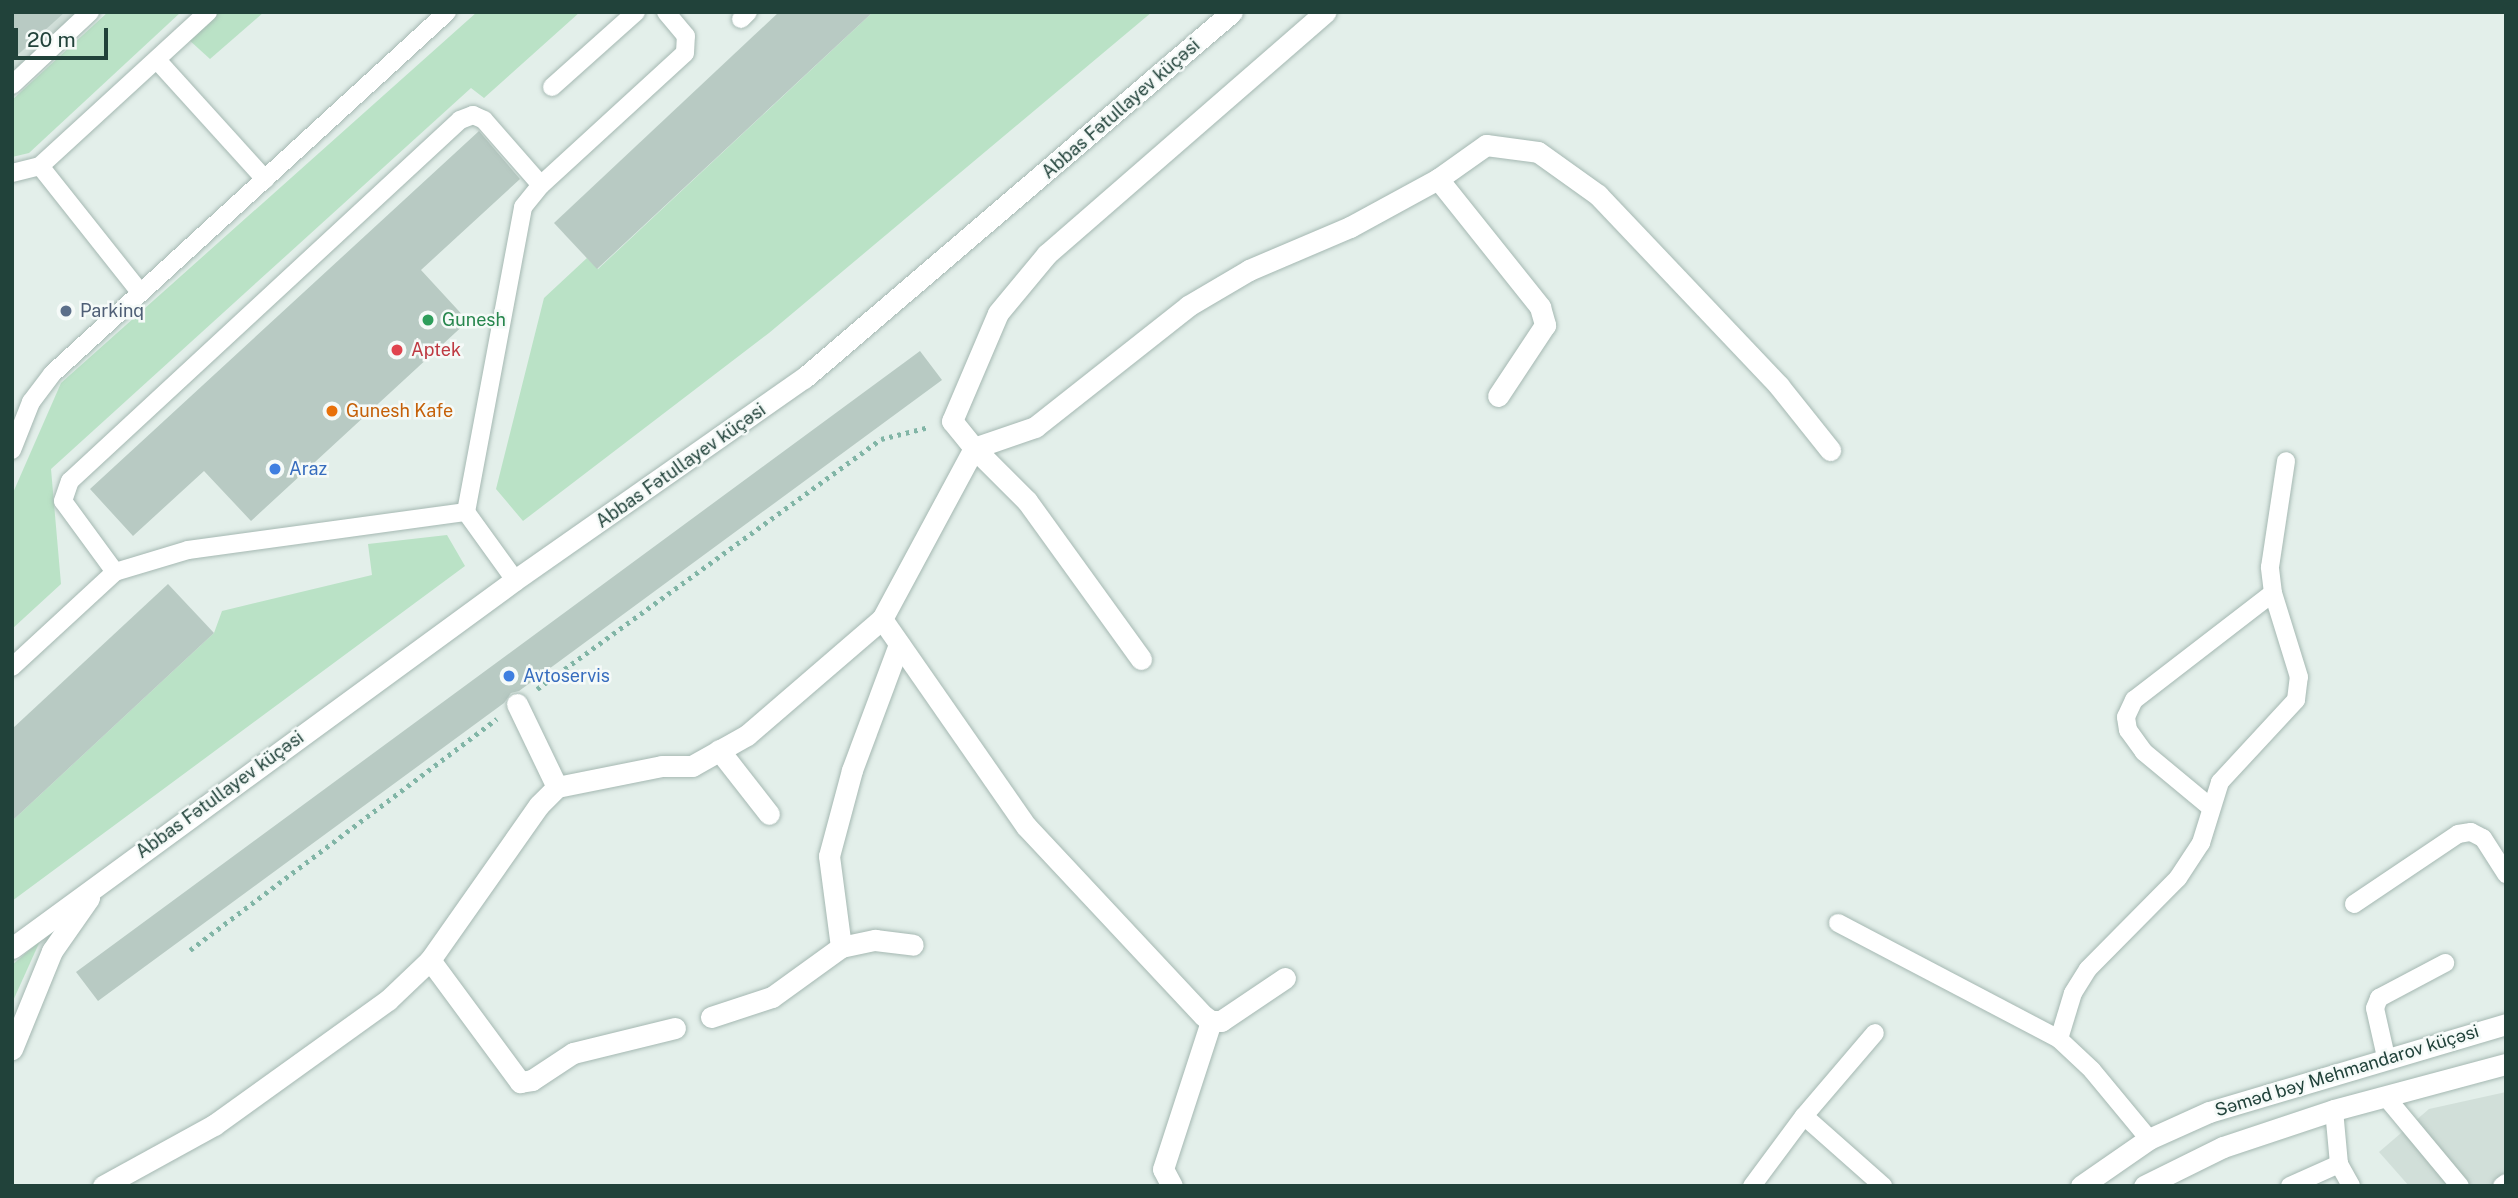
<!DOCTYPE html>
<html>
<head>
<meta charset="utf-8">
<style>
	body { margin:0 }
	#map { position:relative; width:2518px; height:1198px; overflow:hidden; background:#e3efea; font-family:"Public Sans",sans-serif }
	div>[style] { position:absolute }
	.built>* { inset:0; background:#d1dfd9 }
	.green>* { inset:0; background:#bae2c6 }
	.building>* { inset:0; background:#b8cac3 }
	.path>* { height:4.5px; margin-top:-2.25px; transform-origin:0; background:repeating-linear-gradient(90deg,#81b5a6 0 3.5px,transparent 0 8.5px) }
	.roads { filter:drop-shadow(0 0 2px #a5b8b2) drop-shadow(0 0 2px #a5b8b2) }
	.service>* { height:18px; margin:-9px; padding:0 9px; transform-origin:9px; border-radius:9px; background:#fff }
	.minor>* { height:21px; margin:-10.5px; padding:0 10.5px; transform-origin:10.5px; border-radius:10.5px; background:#fff }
	.secondary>* { height:21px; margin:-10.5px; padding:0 10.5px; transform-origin:10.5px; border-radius:10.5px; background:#fff }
	.dots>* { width:19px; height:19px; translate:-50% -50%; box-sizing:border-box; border:4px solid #f5faf8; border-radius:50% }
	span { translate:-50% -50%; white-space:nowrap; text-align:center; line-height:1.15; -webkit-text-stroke:5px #f5faf8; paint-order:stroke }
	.street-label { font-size:18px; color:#21423a }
	.service-label { font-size:18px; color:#4e5e75 }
	.left { translate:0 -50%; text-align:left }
	.leisure-label { font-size:18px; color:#27864d }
	.health-label { font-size:18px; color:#be3a42 }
	.food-label { font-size:18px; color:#c56008 }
	.shop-label { font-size:18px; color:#366cbe }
	.frame { position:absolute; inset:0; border:14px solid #21423a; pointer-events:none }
	.scale { position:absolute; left:14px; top:28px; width:94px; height:32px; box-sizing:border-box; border:4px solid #21423a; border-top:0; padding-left:9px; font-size:21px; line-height:24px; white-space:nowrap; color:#21423a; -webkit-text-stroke:5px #f5faf8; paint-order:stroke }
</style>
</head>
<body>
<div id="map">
	<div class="built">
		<div style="clip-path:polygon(12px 12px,78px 12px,12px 74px)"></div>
		<div style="clip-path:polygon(2506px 1092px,2506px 1186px,2409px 1186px,2379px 1152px,2429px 1109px)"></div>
	</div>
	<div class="green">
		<div style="clip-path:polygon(108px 12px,181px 12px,29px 153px,12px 157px,12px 100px)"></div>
		<div style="clip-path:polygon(217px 12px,264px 12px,210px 59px,188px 39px)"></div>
		<div style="clip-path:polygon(477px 12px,580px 12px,484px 98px,471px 88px,51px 469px,61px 584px,12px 629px,12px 495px,61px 383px)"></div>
		<div style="clip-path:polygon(873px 12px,1152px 12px,769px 333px,523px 521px,496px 489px,544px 298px,587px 258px,598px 269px)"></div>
		<div style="clip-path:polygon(447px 535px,465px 566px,12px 901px,12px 821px,214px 633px,222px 611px,372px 575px,368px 544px)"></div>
		<div style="clip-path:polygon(40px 941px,12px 1003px,12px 965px)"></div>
	</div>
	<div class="building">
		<div style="clip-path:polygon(12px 12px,65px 12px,12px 60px)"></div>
		<div style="clip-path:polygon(779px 12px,873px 12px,597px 269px,554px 223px)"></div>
		<div style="clip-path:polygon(479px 131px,520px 179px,421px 270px,468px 321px,251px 521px,204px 471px,133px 536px,90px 489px)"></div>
		<div style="clip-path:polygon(920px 351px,942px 380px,519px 691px,511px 693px,504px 703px,98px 1001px,76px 972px)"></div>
		<div style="clip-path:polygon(168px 584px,214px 633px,12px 821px,12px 729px)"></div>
	</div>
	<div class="path">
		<div style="left:537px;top:689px;width:425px;rotate:-36deg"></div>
		<div style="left:881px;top:439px;width:49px;rotate:-14deg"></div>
		<div style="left:190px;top:950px;width:384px;rotate:-37deg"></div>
	</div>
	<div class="roads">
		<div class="service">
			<div style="left:741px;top:19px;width:10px;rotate:-45deg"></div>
			<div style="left:157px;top:60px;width:161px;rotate:47.8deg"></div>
			<div style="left:12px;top:85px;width:107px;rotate:-43.1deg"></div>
			<div style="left:552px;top:87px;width:113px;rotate:-41.8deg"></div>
			<div style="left:40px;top:166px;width:161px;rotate:51.6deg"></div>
			<div style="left:12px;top:173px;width:29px;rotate:-14deg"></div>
			<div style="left:40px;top:166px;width:228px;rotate:-42.5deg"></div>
			<div style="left:12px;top:450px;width:52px;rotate:-68.4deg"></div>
			<div style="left:31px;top:402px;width:35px;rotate:-53deg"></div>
			<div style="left:52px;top:374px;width:536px;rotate:-42.5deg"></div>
			<div style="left:466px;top:512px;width:310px;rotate:-79.4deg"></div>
			<div style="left:523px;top:207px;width:28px;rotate:-51deg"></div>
			<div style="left:541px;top:185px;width:195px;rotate:-42.5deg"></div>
			<div style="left:685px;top:53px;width:17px;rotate:-87deg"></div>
			<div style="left:686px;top:36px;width:31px;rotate:-130deg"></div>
			<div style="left:115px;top:572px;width:88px;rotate:-126.2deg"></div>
			<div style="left:63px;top:501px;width:21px;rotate:-71deg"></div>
			<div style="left:70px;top:481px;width:531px;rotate:-42.79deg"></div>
			<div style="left:460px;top:120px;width:14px;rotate:-21deg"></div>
			<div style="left:473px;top:115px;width:12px;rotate:24deg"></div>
			<div style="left:484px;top:120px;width:86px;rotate:48.8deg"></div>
			<div style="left:12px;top:667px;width:140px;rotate:-42.7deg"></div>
			<div style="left:115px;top:572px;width:76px;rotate:-16.8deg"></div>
			<div style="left:188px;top:550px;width:281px;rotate:-7.8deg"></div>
			<div style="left:466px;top:512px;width:84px;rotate:54.2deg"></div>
			<div style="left:2209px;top:806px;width:85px;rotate:-140.3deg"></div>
			<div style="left:2144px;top:752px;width:27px;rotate:-126deg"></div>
			<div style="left:2128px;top:730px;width:13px;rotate:-99deg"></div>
			<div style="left:2126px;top:717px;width:19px;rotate:-65deg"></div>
			<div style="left:2134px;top:700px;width:175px;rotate:-37.6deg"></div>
			<div style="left:2354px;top:904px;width:125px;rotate:-33.9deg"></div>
			<div style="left:2458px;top:834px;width:13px;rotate:-9deg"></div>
			<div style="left:2471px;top:832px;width:13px;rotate:27deg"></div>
			<div style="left:2483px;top:838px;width:43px;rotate:57.4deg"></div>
			<div style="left:1838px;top:923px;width:250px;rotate:27.7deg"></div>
			<div style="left:2386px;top:1057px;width:50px;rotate:-102.7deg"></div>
			<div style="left:2375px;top:1008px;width:11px;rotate:-68deg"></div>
			<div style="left:2379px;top:998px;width:75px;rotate:-27.9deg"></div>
			<div style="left:2385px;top:1096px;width:117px;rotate:50.2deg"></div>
			<div style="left:2334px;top:1110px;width:54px;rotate:84.7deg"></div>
			<div style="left:2339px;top:1164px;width:25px;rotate:61deg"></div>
			<div style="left:1804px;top:1116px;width:109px;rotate:-49.5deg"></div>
			<div style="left:2149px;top:1139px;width:89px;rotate:-129.6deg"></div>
			<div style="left:2092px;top:1070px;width:45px;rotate:-136.8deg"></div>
			<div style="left:2059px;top:1039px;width:48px;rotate:-73.1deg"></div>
			<div style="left:2073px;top:993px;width:28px;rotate:-58deg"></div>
			<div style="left:2088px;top:969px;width:128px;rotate:-45.3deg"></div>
			<div style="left:2178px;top:878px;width:42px;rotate:-56.7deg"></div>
			<div style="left:2201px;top:843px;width:64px;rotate:-72.7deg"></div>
			<div style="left:2220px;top:782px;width:112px;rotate:-47.2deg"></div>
			<div style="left:2296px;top:700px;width:23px;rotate:-83deg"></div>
			<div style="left:2299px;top:677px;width:88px;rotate:-107.2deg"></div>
			<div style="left:2273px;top:593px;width:26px;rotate:-97deg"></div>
			<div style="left:2270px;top:567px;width:107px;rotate:-81.4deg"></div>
			<div style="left:1752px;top:1186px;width:87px;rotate:-53.4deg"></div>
			<div style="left:1804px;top:1116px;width:106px;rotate:41.5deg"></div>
			<div style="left:2290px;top:1186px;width:54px;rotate:-24.2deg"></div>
			<div style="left:2502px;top:1186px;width:5px;rotate:-37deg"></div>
		</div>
		<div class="minor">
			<div style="left:1438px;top:179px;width:164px;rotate:51.4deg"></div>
			<div style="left:1540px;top:307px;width:19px;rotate:74deg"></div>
			<div style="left:1545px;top:325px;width:85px;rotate:123.5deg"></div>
			<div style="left:882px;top:619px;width:252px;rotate:55.2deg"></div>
			<div style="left:1026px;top:826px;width:260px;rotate:46.9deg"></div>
			<div style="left:1204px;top:1016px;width:9px;rotate:36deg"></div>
			<div style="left:1211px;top:1021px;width:10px"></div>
			<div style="left:1221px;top:1021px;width:77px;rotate:-33.9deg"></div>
			<div style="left:1141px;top:659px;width:195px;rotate:-125.8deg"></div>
			<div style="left:1027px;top:501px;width:75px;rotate:-135deg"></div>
			<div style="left:974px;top:448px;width:65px;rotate:-19deg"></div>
			<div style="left:1035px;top:427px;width:195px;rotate:-38.3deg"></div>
			<div style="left:1188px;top:306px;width:71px;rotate:-30.5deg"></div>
			<div style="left:1249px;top:270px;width:110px;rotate:-23.1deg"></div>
			<div style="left:1350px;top:227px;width:100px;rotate:-28.6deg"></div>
			<div style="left:1438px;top:179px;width:59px;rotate:-35.3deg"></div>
			<div style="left:1486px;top:145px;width:52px;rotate:7.7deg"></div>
			<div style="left:1538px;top:152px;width:74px;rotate:35.6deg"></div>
			<div style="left:1598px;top:195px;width:263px;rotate:46.5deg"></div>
			<div style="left:1779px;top:386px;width:82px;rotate:51.4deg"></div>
			<div style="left:517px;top:704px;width:92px;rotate:64.3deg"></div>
			<div style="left:719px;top:750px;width:81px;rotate:52deg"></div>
			<div style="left:841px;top:947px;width:92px;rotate:-97.5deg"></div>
			<div style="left:829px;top:856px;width:89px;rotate:-75deg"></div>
			<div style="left:852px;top:770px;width:134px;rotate:-69.5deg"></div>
			<div style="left:430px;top:960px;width:152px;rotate:53.6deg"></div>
			<div style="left:520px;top:1082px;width:12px;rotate:-9deg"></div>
			<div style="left:532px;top:1080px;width:49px;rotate:-33.4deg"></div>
			<div style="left:573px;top:1053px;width:105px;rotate:-13.8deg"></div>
			<div style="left:711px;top:1017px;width:64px;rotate:-18.2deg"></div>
			<div style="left:772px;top:997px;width:85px;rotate:-35.9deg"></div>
			<div style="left:841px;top:947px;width:35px;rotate:-12deg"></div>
			<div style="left:875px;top:940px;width:38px;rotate:7deg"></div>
			<div style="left:103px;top:1186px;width:127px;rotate:-28.8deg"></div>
			<div style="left:214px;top:1125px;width:214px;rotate:-35.7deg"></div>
			<div style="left:388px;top:1000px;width:58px;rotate:-43.6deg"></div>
			<div style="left:430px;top:960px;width:189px;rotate:-54.9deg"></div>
			<div style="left:539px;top:805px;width:25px;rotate:-45deg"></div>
			<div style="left:557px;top:787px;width:107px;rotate:-11.3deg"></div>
			<div style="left:662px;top:766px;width:30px"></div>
			<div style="left:692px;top:766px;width:63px;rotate:-29.4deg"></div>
			<div style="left:747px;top:735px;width:178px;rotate:-40.7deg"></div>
			<div style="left:882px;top:619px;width:194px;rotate:-61.7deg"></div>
			<div style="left:974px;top:448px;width:35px;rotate:-129deg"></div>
			<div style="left:952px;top:421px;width:117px;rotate:-66.9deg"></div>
			<div style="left:998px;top:313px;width:77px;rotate:-50.3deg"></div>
			<div style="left:1047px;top:254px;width:369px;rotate:-41deg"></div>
			<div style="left:1172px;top:1186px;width:19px;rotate:-118deg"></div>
			<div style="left:1163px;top:1169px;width:156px;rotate:-72deg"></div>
		</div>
		<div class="secondary">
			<div style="left:12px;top:948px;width:623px;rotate:-36.19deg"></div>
			<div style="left:515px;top:580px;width:353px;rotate:-35deg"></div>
			<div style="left:804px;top:378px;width:563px;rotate:-40.54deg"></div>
			<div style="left:12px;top:1049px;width:106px;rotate:-67.8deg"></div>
			<div style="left:52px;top:951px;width:65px;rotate:-55.1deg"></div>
			<div style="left:2081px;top:1186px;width:83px;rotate:-34.7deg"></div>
			<div style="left:2149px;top:1139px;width:66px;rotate:-24.2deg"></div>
			<div style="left:2209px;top:1112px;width:310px;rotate:-16.5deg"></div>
			<div style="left:2144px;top:1186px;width:88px;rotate:-26.3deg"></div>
			<div style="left:2223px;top:1147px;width:117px;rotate:-18.4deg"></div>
			<div style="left:2334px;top:1110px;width:178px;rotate:-15deg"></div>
		</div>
	</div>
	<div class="dots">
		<div style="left:66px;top:311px;background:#5c6f8a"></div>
		<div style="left:428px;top:320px;background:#2e9e5b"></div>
		<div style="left:397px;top:350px;background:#e0444e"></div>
		<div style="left:332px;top:411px;background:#e8710a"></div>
		<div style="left:275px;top:469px;background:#3f7fe0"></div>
		<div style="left:509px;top:676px;background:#3f7fe0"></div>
	</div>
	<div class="street-label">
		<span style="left:1121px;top:109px;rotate:-41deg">Abbas Fətullayev küçəsi</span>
		<span style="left:681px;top:466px;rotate:-35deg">Abbas Fətullayev küçəsi</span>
		<span style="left:220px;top:795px;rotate:-36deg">Abbas Fətullayev küçəsi</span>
		<span style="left:2347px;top:1071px;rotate:-17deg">Səməd bəy Mehmandarov küçəsi</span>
	</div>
	<div class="service-label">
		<span class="left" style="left:80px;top:311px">Parkinq</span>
	</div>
	<div class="leisure-label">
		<span class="left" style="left:442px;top:320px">Gunesh</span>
	</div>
	<div class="health-label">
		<span class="left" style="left:411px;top:350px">Aptek</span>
	</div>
	<div class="food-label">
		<span class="left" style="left:346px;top:411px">Gunesh Kafe</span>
	</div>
	<div class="shop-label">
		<span class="left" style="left:289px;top:469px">Araz</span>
		<span class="left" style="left:523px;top:676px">Avtoservis</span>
	</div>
	<div class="frame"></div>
	<div class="scale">20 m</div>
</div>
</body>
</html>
